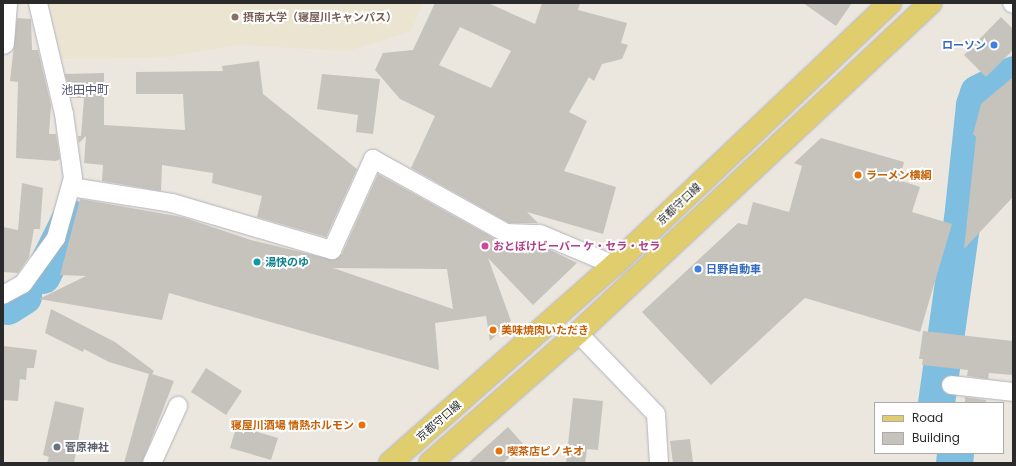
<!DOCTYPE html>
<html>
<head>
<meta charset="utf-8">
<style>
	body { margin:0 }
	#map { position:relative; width:1016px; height:466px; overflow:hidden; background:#ebe6de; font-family:Poppins,"Noto Sans JP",sans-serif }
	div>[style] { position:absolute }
	.education>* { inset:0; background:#eae4d0 }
	.river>* { height:37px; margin:-18.5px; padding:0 18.5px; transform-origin:18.5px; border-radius:18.5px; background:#7ebee0 }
	.building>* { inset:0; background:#c6c3bd }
	.roads { filter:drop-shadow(0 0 1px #b2b3bc) drop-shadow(0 0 1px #b2b3bc) }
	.street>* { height:18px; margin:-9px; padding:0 9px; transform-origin:9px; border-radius:9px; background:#fff }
	.secondary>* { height:22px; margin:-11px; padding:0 11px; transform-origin:11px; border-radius:11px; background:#fff }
	.primary>* { height:22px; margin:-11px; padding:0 11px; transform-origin:11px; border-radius:11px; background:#e0ce6e }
	.dots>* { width:11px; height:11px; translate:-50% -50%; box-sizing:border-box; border:2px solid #fff; border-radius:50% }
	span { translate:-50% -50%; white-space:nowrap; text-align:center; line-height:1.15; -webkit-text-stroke:4px #fff; paint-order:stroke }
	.education-label { font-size:11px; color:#785e54; font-weight:700 }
	.left { translate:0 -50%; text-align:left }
	.shop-label { font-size:11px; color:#366cbe; font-weight:700 }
	.right { translate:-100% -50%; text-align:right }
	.food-label { font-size:11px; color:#c56008; font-weight:700 }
	.street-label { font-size:11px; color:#2a2a2a }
	.hotel-label { font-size:11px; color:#b23c85; font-weight:700 }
	.culture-label { font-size:11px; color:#0d838f; font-weight:700 }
	.worship-label { font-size:11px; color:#5b616d; font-weight:700 }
	.neighbourhood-label { font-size:12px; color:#505476 }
	.frame { position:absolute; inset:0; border:4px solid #2a2a2a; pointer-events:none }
	.legend { position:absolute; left:874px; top:402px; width:130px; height:52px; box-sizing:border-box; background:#fff; border:1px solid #aaa; margin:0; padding:5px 7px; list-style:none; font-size:12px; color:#2a2a2a }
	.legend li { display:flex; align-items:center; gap:8px; height:20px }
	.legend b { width:20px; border:1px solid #aaa }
</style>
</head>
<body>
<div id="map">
	<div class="education">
		<div style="clip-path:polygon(50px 3px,423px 3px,411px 31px,348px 51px,238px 45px,168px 57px,62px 59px)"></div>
	</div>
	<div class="river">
		<div style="left:42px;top:275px;width:64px;rotate:-63.8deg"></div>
		<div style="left:7px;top:306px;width:19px;rotate:-32deg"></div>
		<div style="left:936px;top:403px;width:186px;rotate:-82deg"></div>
		<div style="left:962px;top:219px;width:115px;rotate:-84deg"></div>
		<div style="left:974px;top:105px;width:13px;rotate:-72deg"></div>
		<div style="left:978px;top:93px;width:40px;rotate:-28deg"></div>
		<div style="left:954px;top:463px;width:10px;rotate:-84deg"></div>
	</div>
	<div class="building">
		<div style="clip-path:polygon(evenodd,435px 3px,488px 3px,535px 24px,542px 3px,580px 3px,578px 10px,627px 23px,621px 43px,628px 45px,622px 59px,602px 64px,594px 81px,589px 77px,569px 112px,587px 121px,564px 171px,616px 187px,603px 234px,527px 212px,538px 223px,509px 223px,411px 168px,435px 116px,400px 99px,375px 70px,383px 53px,413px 50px,435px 3px,460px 27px,511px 51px,491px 88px,439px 65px,460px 27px)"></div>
		<div style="clip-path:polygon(803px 3px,852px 3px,836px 26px)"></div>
		<div style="clip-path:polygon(1001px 17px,1013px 29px,1013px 50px,986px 77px,964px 55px)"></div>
		<div style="clip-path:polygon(17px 18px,31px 19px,32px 50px,38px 50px,51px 105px,49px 134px,56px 134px,60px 159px,56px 161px,16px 158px,18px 82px,10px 81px)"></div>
		<div style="clip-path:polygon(259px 61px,263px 94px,357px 169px,326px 237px,257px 217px,262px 196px,212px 183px,213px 173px,162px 165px,161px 191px,102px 181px,103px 165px,84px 163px,86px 136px,79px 143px,78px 136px,81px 136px,84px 98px,71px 98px,65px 74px,104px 73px,104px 125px,185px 130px,183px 94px,136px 94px,136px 72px,223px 71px,222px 66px)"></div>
		<div style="clip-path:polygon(322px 74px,380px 79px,373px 134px,356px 132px,358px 115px,317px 109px)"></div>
		<div style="clip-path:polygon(1013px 77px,1013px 197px,964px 249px,976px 137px,973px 134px,981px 104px)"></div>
		<div style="clip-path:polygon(821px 138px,904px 162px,899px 180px,920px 187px,912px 212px,952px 224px,920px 332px,805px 298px,711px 385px,642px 312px,738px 223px,747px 225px,753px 202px,789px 212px,802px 166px,794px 163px)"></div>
		<div style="clip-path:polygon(evenodd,378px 174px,501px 242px,538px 244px,577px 263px,533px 305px,488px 258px,511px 321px,490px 341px,486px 316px,435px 323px,439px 370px,169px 293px,162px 320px,39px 299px,86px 276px,60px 275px,80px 199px,182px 217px,251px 240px,334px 260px,342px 254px,378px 174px,333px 268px,447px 269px,453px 309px,333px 268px)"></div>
		<div style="clip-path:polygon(22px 183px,43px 188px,40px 229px,34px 229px,29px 257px,18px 273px,3px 272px,3px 227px,18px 230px)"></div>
		<div style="clip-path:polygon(51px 309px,115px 342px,154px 371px,152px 374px,174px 381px,142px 463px,124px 463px,149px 374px,109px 362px,84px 349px,83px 352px,45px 333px)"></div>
		<div style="clip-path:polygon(923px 331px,1013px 341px,1013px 375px,989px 373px,988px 379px,967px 376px,968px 370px,922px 365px,923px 359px,919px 359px)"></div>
		<div style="clip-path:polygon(3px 346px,37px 350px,34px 368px,27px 368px,26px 380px,20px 379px,18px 401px,3px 400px)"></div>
		<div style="clip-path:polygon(206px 368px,242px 391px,226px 415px,191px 392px)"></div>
		<div style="clip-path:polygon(965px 397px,986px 400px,986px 403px,965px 403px)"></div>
		<div style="clip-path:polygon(573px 398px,603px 401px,598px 450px,587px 449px,585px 463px,566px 463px)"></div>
		<div style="clip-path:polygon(55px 401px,84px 408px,74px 463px,47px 463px,49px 457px,43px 455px)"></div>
		<div style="clip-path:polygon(238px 421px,255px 426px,254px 431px,278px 438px,271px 460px,230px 448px)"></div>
		<div style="clip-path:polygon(508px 427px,524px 445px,503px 463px,468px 463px)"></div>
		<div style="clip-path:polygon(690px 439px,693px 463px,673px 463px,670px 441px)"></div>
	</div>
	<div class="roads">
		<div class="street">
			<div style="left:1012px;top:3px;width:1px;rotate:45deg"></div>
			<div style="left:71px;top:187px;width:102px;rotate:9deg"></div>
			<div style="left:172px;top:203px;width:167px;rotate:16.4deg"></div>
			<div style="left:332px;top:250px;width:100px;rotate:-65.7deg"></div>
			<div style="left:373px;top:159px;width:152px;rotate:29.1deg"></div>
			<div style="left:506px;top:233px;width:34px;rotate:2deg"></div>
			<div style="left:540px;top:234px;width:80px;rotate:22.7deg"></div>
			<div style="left:3px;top:295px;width:23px;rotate:-29deg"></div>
			<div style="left:23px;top:284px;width:57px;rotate:-54.3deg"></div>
			<div style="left:56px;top:238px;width:62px;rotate:-74.2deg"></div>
			<div style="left:73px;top:178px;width:65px;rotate:-98deg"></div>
			<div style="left:64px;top:114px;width:114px;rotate:-103.2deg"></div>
			<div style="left:578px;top:333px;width:112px;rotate:46.1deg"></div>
			<div style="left:656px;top:414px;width:49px;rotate:86.5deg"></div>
			<div style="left:951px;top:385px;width:62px;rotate:6.4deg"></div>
			<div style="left:152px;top:463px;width:63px;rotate:-65.5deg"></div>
		</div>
		<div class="secondary">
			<div style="left:3px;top:43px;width:40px;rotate:-85.7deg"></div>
		</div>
		<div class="primary">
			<div style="left:390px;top:463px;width:299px;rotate:-41.5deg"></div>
			<div style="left:614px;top:265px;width:381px;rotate:-43.5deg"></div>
			<div style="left:430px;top:463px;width:197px;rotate:-41.3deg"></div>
			<div style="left:578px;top:333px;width:483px;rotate:-43.1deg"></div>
		</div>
	</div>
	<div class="dots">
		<div style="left:235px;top:17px;background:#8d6e63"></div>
		<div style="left:994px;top:45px;background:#3f7fe0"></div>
		<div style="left:858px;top:175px;background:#e8710a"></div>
		<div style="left:485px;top:246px;background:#d1479c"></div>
		<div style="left:257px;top:262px;background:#0f9aa8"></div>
		<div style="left:698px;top:269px;background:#3f7fe0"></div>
		<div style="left:493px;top:330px;background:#e8710a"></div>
		<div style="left:362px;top:425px;background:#e8710a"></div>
		<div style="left:57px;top:447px;background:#6b7280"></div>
		<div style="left:499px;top:451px;background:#e8710a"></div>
	</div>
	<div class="education-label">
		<span class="left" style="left:243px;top:17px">摂南大学（寝屋川キャンパス）</span>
	</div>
	<div class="shop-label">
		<span class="right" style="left:986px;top:45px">ローソン</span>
		<span class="left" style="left:706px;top:269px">日野自動車</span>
	</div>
	<div class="food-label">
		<span class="left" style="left:866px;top:175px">ラーメン横綱</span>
		<span class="left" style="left:501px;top:330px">美味焼肉いただき</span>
		<span class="right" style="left:354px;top:425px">寝屋川酒場 情熱ホルモン</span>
		<span class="left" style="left:507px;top:451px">喫茶店ピノキオ</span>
	</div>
	<div class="street-label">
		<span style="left:679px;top:204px;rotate:-43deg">京都守口線</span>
		<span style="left:439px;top:421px;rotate:-41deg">京都守口線</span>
	</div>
	<div class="hotel-label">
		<span class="left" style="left:493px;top:246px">おとぼけビーバー ケ・セラ・セラ</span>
	</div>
	<div class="culture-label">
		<span class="left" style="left:265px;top:262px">湯快のゆ</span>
	</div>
	<div class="worship-label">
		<span class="left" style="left:65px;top:447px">菅原神社</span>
	</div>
	<div class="neighbourhood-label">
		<span style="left:85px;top:90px">池田中町</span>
	</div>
	<div class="frame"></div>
	<ul class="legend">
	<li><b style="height:5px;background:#e0ce6e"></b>Road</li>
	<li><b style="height:11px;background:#c6c3bd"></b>Building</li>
	</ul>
</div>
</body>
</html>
